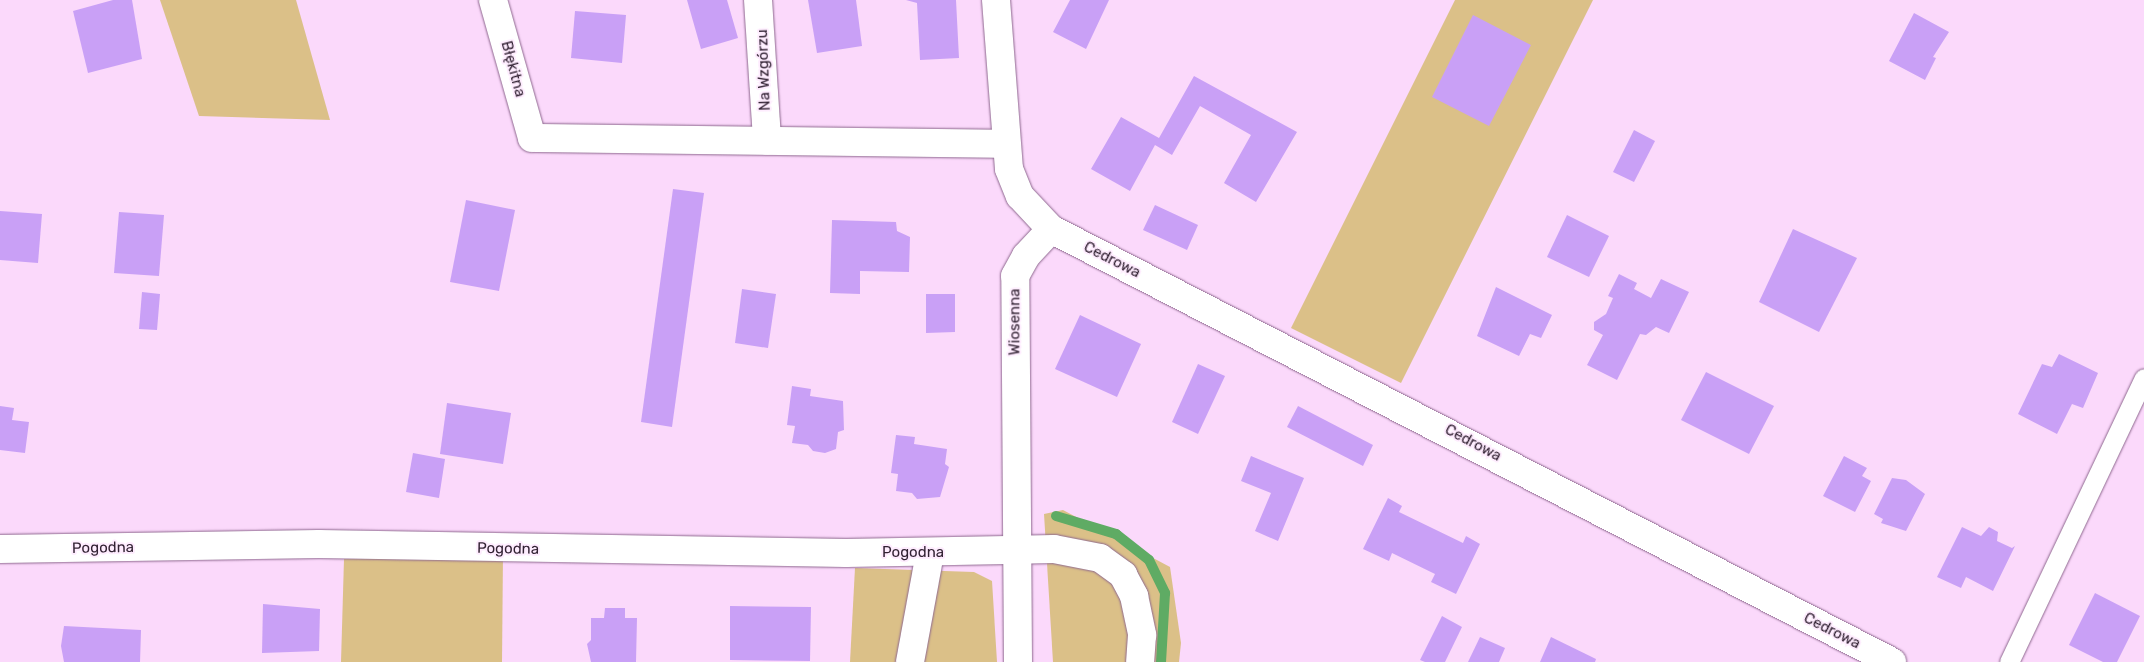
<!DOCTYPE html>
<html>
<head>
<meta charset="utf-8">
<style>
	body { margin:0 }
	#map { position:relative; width:2144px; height:662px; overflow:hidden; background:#fbd9fb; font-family:Rubik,sans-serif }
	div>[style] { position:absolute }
	.green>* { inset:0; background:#dbc088 }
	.stream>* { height:10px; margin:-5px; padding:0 5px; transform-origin:5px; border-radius:5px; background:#5fab64 }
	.building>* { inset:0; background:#c9a0f6 }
	.roads { filter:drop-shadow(0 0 1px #8e688f) drop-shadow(0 0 1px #8e688f) }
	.lane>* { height:19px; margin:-9.5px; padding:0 9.5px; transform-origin:9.5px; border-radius:9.5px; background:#fff }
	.street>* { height:28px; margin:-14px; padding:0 14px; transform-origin:14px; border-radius:14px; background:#fff }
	span { translate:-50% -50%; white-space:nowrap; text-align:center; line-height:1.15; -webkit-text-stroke:4px #feecfe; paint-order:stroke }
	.street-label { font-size:15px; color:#322233 }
</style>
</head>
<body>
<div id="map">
	<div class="green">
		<div style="clip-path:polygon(160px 0,296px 0,330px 120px,199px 116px)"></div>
		<div style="clip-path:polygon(1455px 0,1593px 0,1401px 383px,1291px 328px)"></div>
		<div style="clip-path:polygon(1063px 510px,1170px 567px,1181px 643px,1179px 662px,1053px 662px,1044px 514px)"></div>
		<div style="clip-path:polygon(503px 553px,502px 662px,341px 662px,344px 559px)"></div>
		<div style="clip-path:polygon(855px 568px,974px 572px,992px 581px,997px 662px,850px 662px)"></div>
	</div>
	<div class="stream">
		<div style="left:1056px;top:516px;width:63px;rotate:16.7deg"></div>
		<div style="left:1116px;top:534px;width:42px;rotate:38.2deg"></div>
		<div style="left:1149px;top:560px;width:37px;rotate:64deg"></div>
		<div style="left:1165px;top:593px;width:69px;rotate:93.3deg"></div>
	</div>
	<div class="building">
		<div style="clip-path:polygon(113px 0,132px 0,142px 59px,88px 73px,73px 11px)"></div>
		<div style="clip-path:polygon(687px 0,727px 0,738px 38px,701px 49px)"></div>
		<div style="clip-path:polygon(808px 0,856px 0,862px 46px,817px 53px)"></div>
		<div style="clip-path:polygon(956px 0,959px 58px,920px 60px,917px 3px,906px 0)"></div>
		<div style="clip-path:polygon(1070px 0,1109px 0,1086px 49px,1053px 32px)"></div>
		<div style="clip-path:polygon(575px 11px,626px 15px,622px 63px,571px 58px)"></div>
		<div style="clip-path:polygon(1914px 13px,1949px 32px,1933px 57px,1936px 58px,1925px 80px,1889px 61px)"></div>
		<div style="clip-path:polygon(1473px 15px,1531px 45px,1489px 126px,1432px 97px)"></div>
		<div style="clip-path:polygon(1194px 76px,1297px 132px,1256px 202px,1224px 183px,1251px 135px,1200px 106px,1172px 155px,1155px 145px,1130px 191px,1091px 169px,1121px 117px,1159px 138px)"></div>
		<div style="clip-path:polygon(1634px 130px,1655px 141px,1634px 182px,1613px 172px)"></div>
		<div style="clip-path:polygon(673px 189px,704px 193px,672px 427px,641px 422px)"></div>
		<div style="clip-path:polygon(466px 200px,515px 210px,499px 291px,450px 282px)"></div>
		<div style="clip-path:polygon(1155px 205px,1198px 225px,1187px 250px,1143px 230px)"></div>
		<div style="clip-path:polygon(0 211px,42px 214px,38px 263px,0 260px)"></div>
		<div style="clip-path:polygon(119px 212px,164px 215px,159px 276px,114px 273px)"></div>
		<div style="clip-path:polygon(1567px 215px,1609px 236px,1589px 277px,1547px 257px)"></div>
		<div style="clip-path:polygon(832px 220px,896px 222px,897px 231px,910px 237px,909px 272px,860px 271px,860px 294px,830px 293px)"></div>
		<div style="clip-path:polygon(1793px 229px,1857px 258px,1819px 332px,1759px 302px)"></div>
		<div style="clip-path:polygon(1619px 274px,1637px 283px,1634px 289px,1651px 298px,1661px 279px,1689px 292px,1669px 333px,1656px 327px,1646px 335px,1640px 334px,1617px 380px,1587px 365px,1603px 335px,1594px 330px,1594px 322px,1606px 314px,1613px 298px,1608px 296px)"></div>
		<div style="clip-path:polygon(1496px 287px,1552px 315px,1541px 338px,1530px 334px,1519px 356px,1477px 336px)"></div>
		<div style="clip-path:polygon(742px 289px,776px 294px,768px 348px,735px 343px)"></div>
		<div style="clip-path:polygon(142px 292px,160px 294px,157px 330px,139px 329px)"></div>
		<div style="clip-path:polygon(926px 294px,955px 294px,955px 332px,926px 333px)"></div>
		<div style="clip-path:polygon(1080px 315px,1141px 344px,1117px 397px,1055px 369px)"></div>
		<div style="clip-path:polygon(2059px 354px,2098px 373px,2083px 408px,2072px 404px,2057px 434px,2018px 414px,2042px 364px,2052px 367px)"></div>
		<div style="clip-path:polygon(1198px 364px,1225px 376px,1198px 434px,1172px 422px)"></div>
		<div style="clip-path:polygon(1706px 372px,1774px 406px,1749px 454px,1681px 420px)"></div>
		<div style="clip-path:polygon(792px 386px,811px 389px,810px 396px,843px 401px,844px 430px,838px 432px,836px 449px,825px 453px,813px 451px,808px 445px,792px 443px,795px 426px,787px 425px)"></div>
		<div style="clip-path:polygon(447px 403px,511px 413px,503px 464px,440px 454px)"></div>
		<div style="clip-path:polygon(0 406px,14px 408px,12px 420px,29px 422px,25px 453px,0 450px)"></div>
		<div style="clip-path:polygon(1298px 406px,1373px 445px,1363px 466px,1287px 427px)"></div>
		<div style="clip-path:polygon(896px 435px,915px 437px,914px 444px,947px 449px,945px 464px,949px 467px,940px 497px,917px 499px,912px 493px,896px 491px,898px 474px,891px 473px)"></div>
		<div style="clip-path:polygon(413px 453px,445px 459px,439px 498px,406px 492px)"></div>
		<div style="clip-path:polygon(1251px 456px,1304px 478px,1278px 541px,1255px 531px,1271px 493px,1241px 481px)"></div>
		<div style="clip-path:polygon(1844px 456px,1867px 468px,1862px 476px,1871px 481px,1855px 512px,1823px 496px)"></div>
		<div style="clip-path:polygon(1892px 478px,1906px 480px,1925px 494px,1906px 531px,1881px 523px,1883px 519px,1874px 514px)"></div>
		<div style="clip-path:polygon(1388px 498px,1402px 506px,1399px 512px,1463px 543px,1466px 536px,1480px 544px,1456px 594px,1431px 582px,1435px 574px,1392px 553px,1389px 561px,1363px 549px)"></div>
		<div style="clip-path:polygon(1962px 527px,1981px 536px,1989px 527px,1998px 532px,1997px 541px,2012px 548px,2015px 546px,1993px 591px,1966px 577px,1961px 588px,1937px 577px)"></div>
		<div style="clip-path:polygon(2095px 593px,2140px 616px,2117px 662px,2103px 662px,2069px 645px)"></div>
		<div style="clip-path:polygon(263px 604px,320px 609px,319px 651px,262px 653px)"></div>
		<div style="clip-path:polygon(730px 606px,811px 607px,810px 661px,730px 660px)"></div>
		<div style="clip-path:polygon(605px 608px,625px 608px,625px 618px,637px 618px,636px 662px,591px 662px,587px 644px,591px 640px,591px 618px,604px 618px)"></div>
		<div style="clip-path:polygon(1442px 616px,1462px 627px,1445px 662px,1425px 662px,1420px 660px)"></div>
		<div style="clip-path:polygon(64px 626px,141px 630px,140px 662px,64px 662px,61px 646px)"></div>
		<div style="clip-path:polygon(1480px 637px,1505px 648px,1499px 662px,1468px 662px)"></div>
		<div style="clip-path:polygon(1551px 637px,1596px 659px,1595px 662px,1540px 662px)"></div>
	</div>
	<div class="roads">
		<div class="lane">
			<div style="left:2009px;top:662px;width:314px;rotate:-64.6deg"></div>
		</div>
		<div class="street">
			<div style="left:493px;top:0;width:143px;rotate:74.2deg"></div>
			<div style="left:532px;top:138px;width:472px;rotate:0.7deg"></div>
			<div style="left:758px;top:0;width:141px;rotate:86.3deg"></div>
			<div style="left:996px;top:0;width:169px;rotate:85.6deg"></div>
			<div style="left:1009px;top:169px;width:29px;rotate:68deg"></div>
			<div style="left:1020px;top:196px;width:45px;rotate:46.8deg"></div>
			<div style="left:1051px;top:229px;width:946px;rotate:27.24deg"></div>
			<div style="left:0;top:549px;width:319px;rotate:-0.9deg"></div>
			<div style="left:319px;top:544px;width:527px;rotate:0.98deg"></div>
			<div style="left:846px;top:553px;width:208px;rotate:-1.1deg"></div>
			<div style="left:1054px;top:549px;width:47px;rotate:11.1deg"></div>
			<div style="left:1100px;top:558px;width:29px;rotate:36deg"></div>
			<div style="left:1123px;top:575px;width:24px;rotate:62deg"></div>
			<div style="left:1134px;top:596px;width:40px;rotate:78deg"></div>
			<div style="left:1142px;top:635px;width:27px;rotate:94deg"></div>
			<div style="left:910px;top:662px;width:111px;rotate:-79.6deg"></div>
			<div style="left:1018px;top:662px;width:386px;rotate:-90.4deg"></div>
			<div style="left:1015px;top:276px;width:23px;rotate:-61deg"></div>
			<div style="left:1026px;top:256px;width:37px;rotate:-47deg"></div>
		</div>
	</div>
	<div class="street-label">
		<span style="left:513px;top:69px;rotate:75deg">Błękitna</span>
		<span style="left:764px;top:70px;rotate:-92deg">Na Wzgórzu</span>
		<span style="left:1112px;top:260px;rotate:27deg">Cedrowa</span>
		<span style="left:1015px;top:322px;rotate:-90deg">Wiosenna</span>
		<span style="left:1473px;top:443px;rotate:28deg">Cedrowa</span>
		<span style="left:103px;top:548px;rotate:-1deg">Pogodna</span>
		<span style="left:508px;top:549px;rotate:1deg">Pogodna</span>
		<span style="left:913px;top:553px">Pogodna</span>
		<span style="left:1832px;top:631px;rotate:27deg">Cedrowa</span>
	</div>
</div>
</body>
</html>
